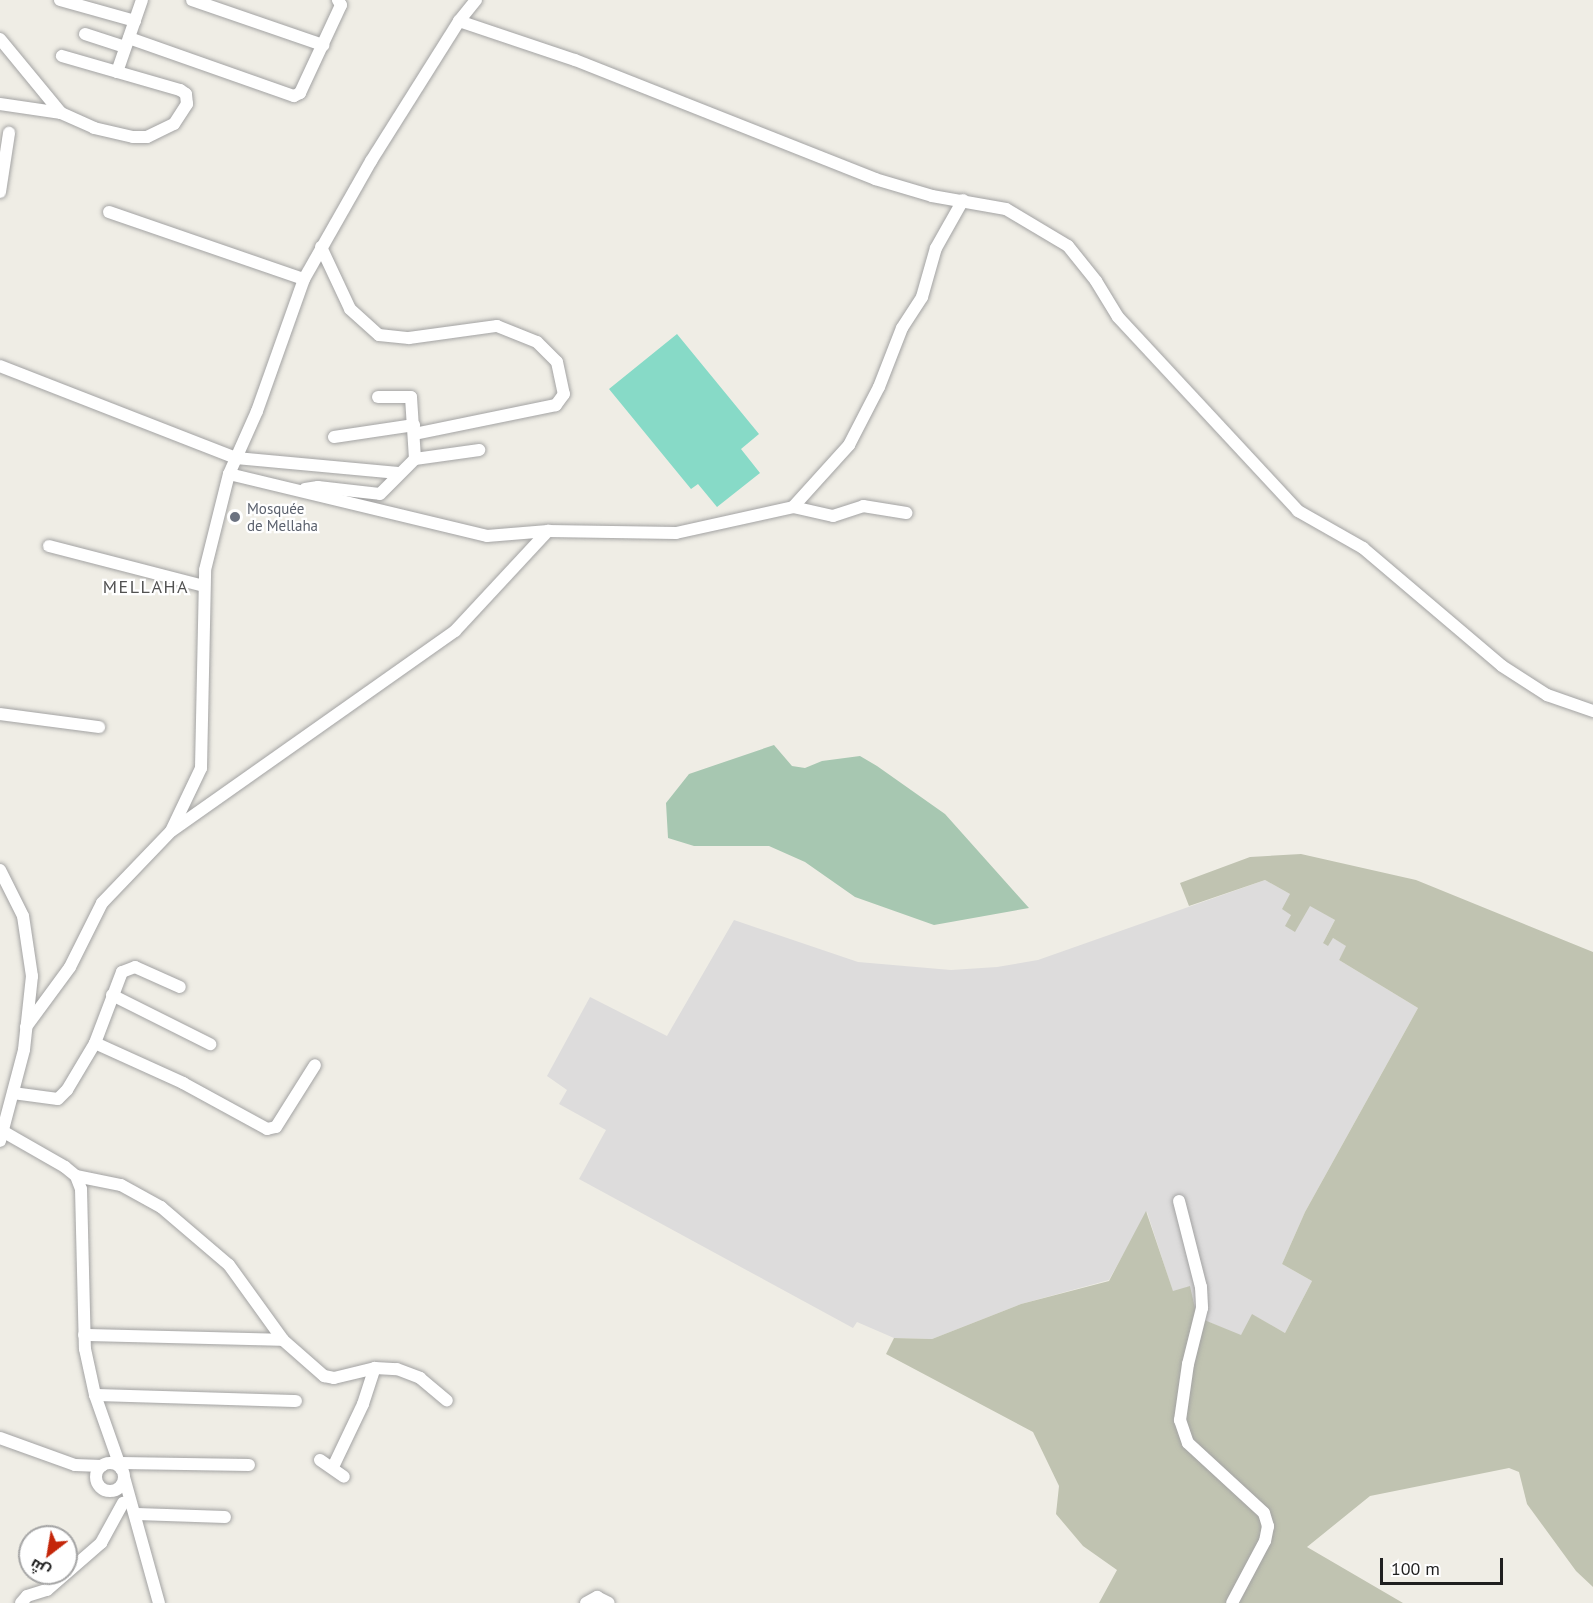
<!DOCTYPE html>
<html>
<head>
<meta charset="utf-8">
<style>
	body { margin:0 }
	#map { position:relative; width:1593px; height:1603px; overflow:hidden; background:#efede5; font-family:"PT Sans",Cairo,sans-serif }
	div>[style] { position:absolute }
	.residential>* { inset:0; background:#dddcdc }
	.construction>* { inset:0; background:#c0c3b1 }
	.cemetery>* { inset:0; background:#a7c7b1 }
	.pitch>* { inset:0; background:#87dac7 }
	.roads { filter:drop-shadow(0 0 2px #a3a3a3) drop-shadow(0 0 2px #a3a3a3) }
	.minor>* { height:12px; margin:-6px; padding:0 6px; transform-origin:6px; border-radius:6px; background:#fff }
	.minor>.ring { margin:-6px; padding:0; box-sizing:content-box; background:none; border:12px solid #fff; border-radius:50% }
	.dots>* { width:16px; height:16px; translate:-50% -50%; box-sizing:border-box; border:3px solid #fff; border-radius:50% }
	span { translate:-50% -50%; white-space:nowrap; text-align:center; line-height:1.15; -webkit-text-stroke:4.5px #fff; paint-order:stroke }
	.worship-label { font-size:15px; color:#5b616d }
	.left { translate:0 -50%; text-align:left }
	.quarter-label { font-size:18px; color:#525252; letter-spacing:1.5px }
	.north { position:absolute; left:18px; top:1525px; width:60px; height:60px; box-sizing:border-box; background:#fff; border:2px solid #a5a5a5; border-radius:50%; rotate:211deg; font-size:16px; font-weight:700; line-height:24px; text-align:center; color:#1f1f1f }
	.north::after { content:''; display:block; margin:auto; width:21px; height:27px; background:#c42609; clip-path:polygon(50% 0,100% 100%,50% 72%,0 100%) }
	.scale { position:absolute; left:1380px; top:1558px; width:123px; height:27px; box-sizing:border-box; border:3px solid #1f1f1f; border-top:0; padding-left:8px; font-size:18px; line-height:21px; white-space:nowrap; color:#1f1f1f; -webkit-text-stroke:4px #fff; paint-order:stroke }
</style>
</head>
<body>
<div id="map">
	<div class="residential">
		<div style="clip-path:polygon(1265px 880px,1290px 894px,1291px 915px,1286px 926px,1310px 905px,1335px 920px,1323px 943px,1333px 938px,1347px 946px,1339px 960px,1418px 1008px,1305px 1212px,1282px 1264px,1312px 1281px,1285px 1333px,1253px 1315px,1241px 1336px,1197px 1317px,1173px 1292px,1147px 1212px,1109px 1280px,1021px 1304px,932px 1339px,894px 1338px,857px 1322px,853px 1328px,579px 1179px,606px 1130px,559px 1104px,567px 1090px,547px 1076px,590px 997px,667px 1036px,734px 920px,858px 962px,951px 970px,997px 967px,1038px 960px)"></div>
	</div>
	<div class="construction">
		<div style="clip-path:polygon(1301px 854px,1416px 880px,1593px 952px,1593px 1587px,1576px 1571px,1527px 1504px,1519px 1472px,1509px 1468px,1370px 1496px,1307px 1547px,1403px 1603px,1099px 1603px,1117px 1570px,1083px 1546px,1056px 1514px,1059px 1486px,1033px 1432px,886px 1354px,894px 1338px,932px 1339px,1021px 1304px,1109px 1281px,1146px 1211px,1173px 1291px,1190px 1286px,1197px 1317px,1241px 1335px,1252px 1314px,1285px 1333px,1312px 1281px,1282px 1264px,1305px 1212px,1418px 1008px,1339px 960px,1346px 946px,1333px 938px,1328px 946px,1323px 943px,1335px 920px,1310px 906px,1295px 932px,1285px 926px,1291px 915px,1282px 909px,1290px 894px,1265px 880px,1189px 906px,1180px 883px,1250px 857px)"></div>
	</div>
	<div class="cemetery">
		<div style="clip-path:polygon(774px 745px,792px 766px,805px 768px,822px 761px,860px 756px,877px 766px,945px 814px,1029px 908px,934px 925px,855px 897px,805px 862px,769px 846px,694px 846px,668px 838px,666px 803px,689px 774px)"></div>
	</div>
	<div class="pitch">
		<div style="clip-path:polygon(677px 334px,759px 434px,741px 449px,760px 473px,717px 507px,698px 484px,691px 489px,609px 389px)"></div>
	</div>
	<div class="roads">
		<div class="minor">
			<div style="left:60px;top:0;width:78px;rotate:15.6deg"></div>
			<div style="left:192px;top:0;width:139px;rotate:19deg"></div>
			<div style="left:459px;top:21px;width:27px;rotate:-51deg"></div>
			<div style="left:85px;top:34px;width:42px;rotate:18deg"></div>
			<div style="left:129px;top:38px;width:175px;rotate:19.4deg"></div>
			<div style="left:294px;top:96px;width:7px;rotate:-27deg"></div>
			<div style="left:300px;top:93px;width:97px;rotate:-65deg"></div>
			<div style="left:341px;top:5px;width:6px;rotate:-121deg"></div>
			<div style="left:0;top:39px;width:96px;rotate:50.5deg"></div>
			<div style="left:117px;top:72px;width:76px;rotate:-70.9deg"></div>
			<div style="left:0;top:104px;width:62px;rotate:8.4deg"></div>
			<div style="left:61px;top:113px;width:36px;rotate:24deg"></div>
			<div style="left:94px;top:128px;width:40px;rotate:13deg"></div>
			<div style="left:133px;top:137px;width:14px"></div>
			<div style="left:147px;top:137px;width:30px;rotate:-26deg"></div>
			<div style="left:174px;top:124px;width:24px;rotate:-57deg"></div>
			<div style="left:187px;top:104px;width:10px;rotate:-96deg"></div>
			<div style="left:186px;top:94px;width:7px;rotate:-146deg"></div>
			<div style="left:180px;top:90px;width:123px;rotate:-163.9deg"></div>
			<div style="left:0;top:192px;width:60px;rotate:-81.3deg"></div>
			<div style="left:109px;top:212px;width:206px;rotate:19deg"></div>
			<div style="left:321px;top:247px;width:68px;rotate:64.9deg"></div>
			<div style="left:350px;top:309px;width:39px;rotate:42deg"></div>
			<div style="left:379px;top:335px;width:30px;rotate:6deg"></div>
			<div style="left:409px;top:338px;width:89px;rotate:-7.8deg"></div>
			<div style="left:497px;top:326px;width:43px;rotate:21.8deg"></div>
			<div style="left:537px;top:342px;width:28px;rotate:45deg"></div>
			<div style="left:557px;top:362px;width:33px;rotate:78deg"></div>
			<div style="left:564px;top:394px;width:14px;rotate:126deg"></div>
			<div style="left:556px;top:405px;width:144px;rotate:168.4deg"></div>
			<div style="left:0;top:366px;width:253px;rotate:21.3deg"></div>
			<div style="left:236px;top:458px;width:163px;rotate:5.3deg"></div>
			<div style="left:334px;top:437px;width:81px;rotate:-8.5deg"></div>
			<div style="left:415px;top:459px;width:65px;rotate:-8deg"></div>
			<div style="left:229px;top:474px;width:265px;rotate:13.5deg"></div>
			<div style="left:487px;top:536px;width:61px;rotate:-4.7deg"></div>
			<div style="left:548px;top:531px;width:128px;rotate:0.9deg"></div>
			<div style="left:676px;top:533px;width:120px;rotate:-12.5deg"></div>
			<div style="left:793px;top:507px;width:41px;rotate:12.7deg"></div>
			<div style="left:833px;top:516px;width:32px;rotate:-18deg"></div>
			<div style="left:863px;top:506px;width:44px;rotate:9.2deg"></div>
			<div style="left:305px;top:489px;width:13px;rotate:-9deg"></div>
			<div style="left:318px;top:487px;width:62px;rotate:6.4deg"></div>
			<div style="left:380px;top:494px;width:49px;rotate:-45deg"></div>
			<div style="left:415px;top:459px;width:62px;rotate:-93.7deg"></div>
			<div style="left:411px;top:397px;width:33px;rotate:180deg"></div>
			<div style="left:793px;top:507px;width:84px;rotate:-47.9deg"></div>
			<div style="left:849px;top:445px;width:65px;rotate:-62.7deg"></div>
			<div style="left:879px;top:387px;width:63px;rotate:-68.7deg"></div>
			<div style="left:902px;top:328px;width:37px;rotate:-57deg"></div>
			<div style="left:922px;top:297px;width:51px;rotate:-74.1deg"></div>
			<div style="left:936px;top:248px;width:55px;rotate:-60.6deg"></div>
			<div style="left:49px;top:546px;width:160px;rotate:14.5deg"></div>
			<div style="left:0;top:714px;width:100px;rotate:7.5deg"></div>
			<div style="left:173px;top:830px;width:345px;rotate:-35.2deg"></div>
			<div style="left:455px;top:631px;width:137px;rotate:-47.1deg"></div>
			<div style="left:0;top:870px;width:51px;rotate:63.4deg"></div>
			<div style="left:23px;top:916px;width:61px;rotate:81.5deg"></div>
			<div style="left:32px;top:976px;width:74px;rotate:96.2deg"></div>
			<div style="left:24px;top:1050px;width:94px;rotate:104.8deg"></div>
			<div style="left:112px;top:995px;width:110px;rotate:26.6deg"></div>
			<div style="left:26px;top:1027px;width:74px;rotate:-53.7deg"></div>
			<div style="left:70px;top:967px;width:72px;rotate:-63.4deg"></div>
			<div style="left:102px;top:903px;width:100px;rotate:-46.2deg"></div>
			<div style="left:171px;top:831px;width:70px;rotate:-64.5deg"></div>
			<div style="left:201px;top:768px;width:198px;rotate:-88.8deg"></div>
			<div style="left:205px;top:570px;width:99px;rotate:-76deg"></div>
			<div style="left:229px;top:474px;width:69px;rotate:-66deg"></div>
			<div style="left:257px;top:411px;width:140px;rotate:-70.4deg"></div>
			<div style="left:304px;top:279px;width:136px;rotate:-60.4deg"></div>
			<div style="left:371px;top:161px;width:165px;rotate:-57.8deg"></div>
			<div style="left:459px;top:21px;width:122px;rotate:18.6deg"></div>
			<div style="left:575px;top:60px;width:323px;rotate:21.6deg"></div>
			<div style="left:875px;top:179px;width:59px;rotate:16.6deg"></div>
			<div style="left:932px;top:196px;width:75px;rotate:10deg"></div>
			<div style="left:1006px;top:209px;width:72px;rotate:30.8deg"></div>
			<div style="left:1068px;top:246px;width:45px;rotate:51.3deg"></div>
			<div style="left:1096px;top:281px;width:42px;rotate:58.6deg"></div>
			<div style="left:1118px;top:317px;width:265px;rotate:47.1deg"></div>
			<div style="left:1298px;top:511px;width:75px;rotate:29.6deg"></div>
			<div style="left:1363px;top:548px;width:182px;rotate:40.3deg"></div>
			<div style="left:1502px;top:666px;width:54px;rotate:32.8deg"></div>
			<div style="left:1547px;top:695px;width:49px;rotate:19.2deg"></div>
			<div style="left:95px;top:1043px;width:97px;rotate:24.4deg"></div>
			<div style="left:183px;top:1083px;width:96px;rotate:28.7deg"></div>
			<div style="left:267px;top:1129px;width:9px;rotate:-13deg"></div>
			<div style="left:276px;top:1127px;width:73px;rotate:-57.8deg"></div>
			<div style="left:13px;top:1093px;width:45px;rotate:7.6deg"></div>
			<div style="left:58px;top:1099px;width:13px;rotate:-45deg"></div>
			<div style="left:67px;top:1090px;width:55px;rotate:-59.2deg"></div>
			<div style="left:95px;top:1043px;width:76px;rotate:-69.2deg"></div>
			<div style="left:122px;top:972px;width:14px;rotate:-21deg"></div>
			<div style="left:135px;top:967px;width:49px;rotate:24deg"></div>
			<div style="left:4px;top:1132px;width:70px;rotate:29.8deg"></div>
			<div style="left:65px;top:1167px;width:14px;rotate:39deg"></div>
			<div style="left:76px;top:1176px;width:14px;rotate:69deg"></div>
			<div style="left:81px;top:1189px;width:160px;rotate:88.6deg"></div>
			<div style="left:85px;top:1349px;width:47px;rotate:77.7deg"></div>
			<div style="left:95px;top:1395px;width:78px;rotate:70.6deg"></div>
			<div style="left:76px;top:1176px;width:46px;rotate:11.3deg"></div>
			<div style="left:121px;top:1185px;width:46px;rotate:28.8deg"></div>
			<div style="left:161px;top:1207px;width:89px;rotate:40.5deg"></div>
			<div style="left:229px;top:1265px;width:92px;rotate:54.2deg"></div>
			<div style="left:283px;top:1340px;width:55px;rotate:41.3deg"></div>
			<div style="left:324px;top:1376px;width:10px;rotate:11deg"></div>
			<div style="left:334px;top:1378px;width:42px;rotate:-13.7deg"></div>
			<div style="left:375px;top:1368px;width:22px;rotate:3deg"></div>
			<div style="left:397px;top:1369px;width:25px;rotate:21deg"></div>
			<div style="left:420px;top:1378px;width:35px;rotate:40deg"></div>
			<div style="left:1179px;top:1201px;width:89px;rotate:75.7deg"></div>
			<div style="left:1201px;top:1287px;width:21px;rotate:87deg"></div>
			<div style="left:1202px;top:1308px;width:58px;rotate:104deg"></div>
			<div style="left:1188px;top:1364px;width:57px;rotate:98.1deg"></div>
			<div style="left:1180px;top:1420px;width:24px;rotate:71deg"></div>
			<div style="left:1188px;top:1443px;width:103px;rotate:42.6deg"></div>
			<div style="left:1264px;top:1513px;width:14px;rotate:73deg"></div>
			<div style="left:1268px;top:1526px;width:15px;rotate:101deg"></div>
			<div style="left:1265px;top:1541px;width:70px;rotate:118deg"></div>
			<div style="left:84px;top:1335px;width:199px;rotate:1.4deg"></div>
			<div style="left:95px;top:1395px;width:201px;rotate:1.7deg"></div>
			<div style="left:0;top:1438px;width:80px;rotate:19.8deg"></div>
			<div style="left:75px;top:1465px;width:27px;rotate:2deg"></div>
			<div style="left:320px;top:1460px;width:29px;rotate:35deg"></div>
			<div style="left:121px;top:1463px;width:128px;rotate:0.9deg"></div>
			<div class="ring" style="left:96px;top:1463px;width:16px;height:16px"></div>
			<div style="left:333px;top:1467px;width:70px;rotate:-64.5deg"></div>
			<div style="left:363px;top:1404px;width:38px;rotate:-72deg"></div>
			<div style="left:124px;top:1477px;width:131px;rotate:74.5deg"></div>
			<div style="left:137px;top:1514px;width:88px;rotate:2deg"></div>
			<div style="left:21px;top:1603px;width:9px;rotate:-49deg"></div>
			<div style="left:27px;top:1596px;width:21px;rotate:-17deg"></div>
			<div style="left:47px;top:1590px;width:72px;rotate:-41deg"></div>
			<div style="left:101px;top:1543px;width:46px;rotate:-61.2deg"></div>
			<div style="left:586px;top:1603px;width:13px;rotate:-29deg"></div>
			<div style="left:597px;top:1597px;width:13px;rotate:27deg"></div>
		</div>
	</div>
	<div class="dots">
		<div style="left:235px;top:517px;background:#6b7280"></div>
	</div>
	<div class="worship-label">
		<span class="left" style="left:247px;top:517px">Mosquée<br>de Mellaha</span>
	</div>
	<div class="quarter-label">
		<span style="left:146px;top:587px">MELLAHA</span>
	</div>
	<div class="north">ش</div>
	<div class="scale">100 m</div>
</div>
</body>
</html>
